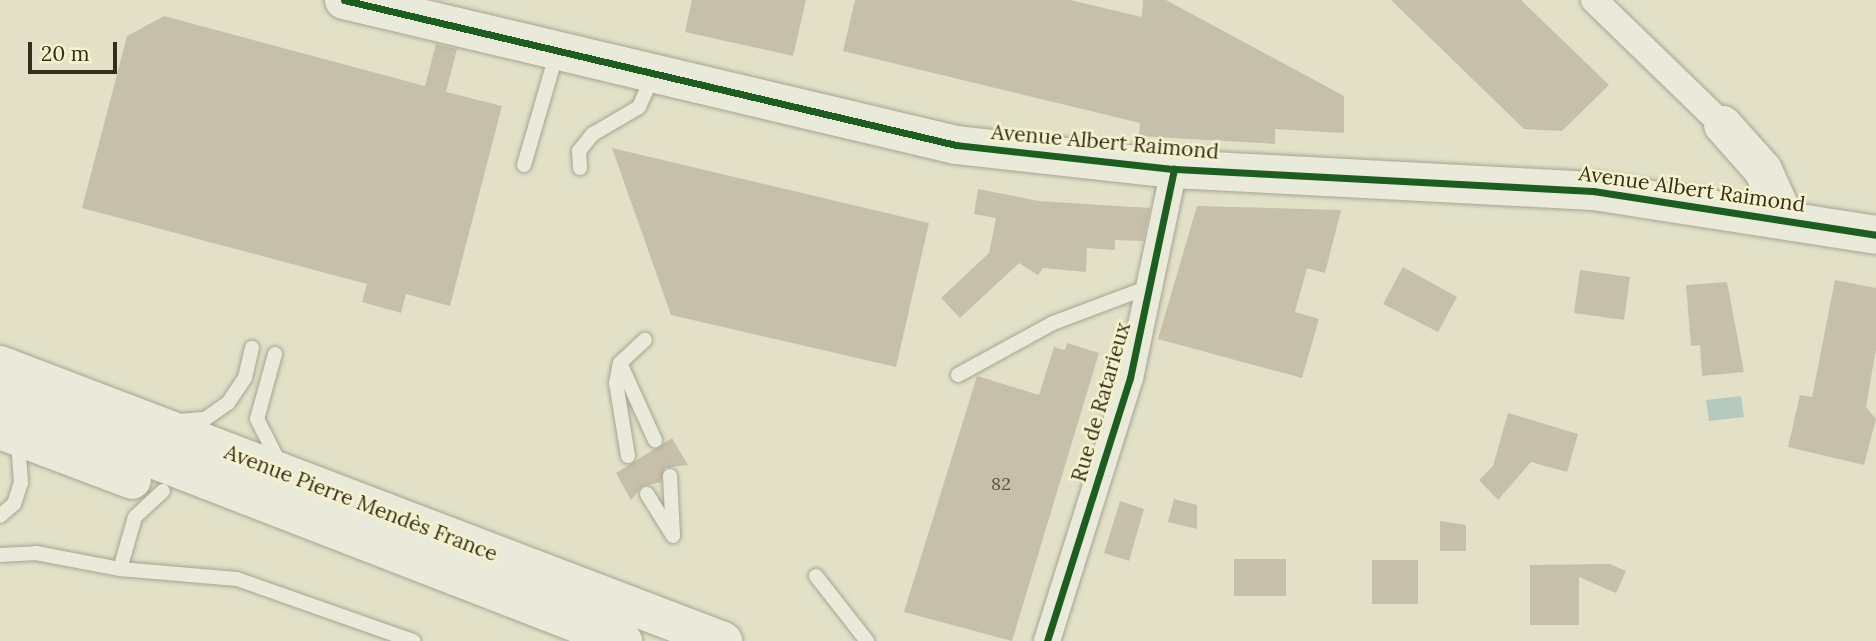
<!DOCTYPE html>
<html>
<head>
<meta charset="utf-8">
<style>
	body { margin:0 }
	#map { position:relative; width:1876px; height:641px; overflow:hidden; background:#e2e1c8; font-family:Lora,serif }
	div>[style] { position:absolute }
	.water>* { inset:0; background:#b5c9c0 }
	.building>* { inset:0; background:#c6bfa9 }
	.roads { filter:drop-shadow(0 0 2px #a7a492) drop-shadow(0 0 2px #a7a492) }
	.lane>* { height:14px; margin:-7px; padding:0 7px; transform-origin:7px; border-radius:7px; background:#eaeadb }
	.street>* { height:26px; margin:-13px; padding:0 13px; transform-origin:13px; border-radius:13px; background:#eaeadb }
	.secondary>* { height:38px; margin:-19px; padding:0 19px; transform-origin:19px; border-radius:19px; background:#eaeadb }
	.cycleway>* { height:7px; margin:-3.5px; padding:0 3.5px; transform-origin:3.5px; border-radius:3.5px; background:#1b5e20 }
	span { translate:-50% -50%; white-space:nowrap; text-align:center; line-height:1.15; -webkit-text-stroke:5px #f5f3ce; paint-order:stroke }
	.number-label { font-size:18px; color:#59523f }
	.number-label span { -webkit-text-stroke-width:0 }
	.street-label { font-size:21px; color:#352e1c }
	.scale { position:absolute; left:28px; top:42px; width:89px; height:32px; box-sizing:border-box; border:4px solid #352e1c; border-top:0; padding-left:9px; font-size:21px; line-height:24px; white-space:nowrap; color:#352e1c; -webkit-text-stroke:5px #f5f3ce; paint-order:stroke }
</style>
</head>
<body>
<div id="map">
	<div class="water">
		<div style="clip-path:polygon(1741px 396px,1744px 417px,1709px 421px,1706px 400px)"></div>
	</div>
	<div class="building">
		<div style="clip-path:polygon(692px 0,806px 0,793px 56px,685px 32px)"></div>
		<div style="clip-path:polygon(855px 0,1070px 0,1142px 17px,1143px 0,1166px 0,1344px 96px,1344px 133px,1275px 129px,1275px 144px,1139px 136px,1140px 123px,843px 51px)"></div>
		<div style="clip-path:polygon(1391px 0,1521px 0,1609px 85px,1562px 131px,1524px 129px)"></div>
		<div style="clip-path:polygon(164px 16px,425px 86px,436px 44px,457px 49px,446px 92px,502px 106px,450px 306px,406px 294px,401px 313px,362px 302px,367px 284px,82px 208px,127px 36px)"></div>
		<div style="clip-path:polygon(612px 148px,929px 223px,896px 367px,671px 315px)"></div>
		<div style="clip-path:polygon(978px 189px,1039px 201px,1150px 208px,1143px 241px,1115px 240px,1115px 250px,1087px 248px,1086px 272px,1043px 268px,1038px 275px,1019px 263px,960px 318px,941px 298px,989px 253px,996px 218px,974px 214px)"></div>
		<div style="clip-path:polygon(1197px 206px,1341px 210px,1325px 273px,1307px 268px,1295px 312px,1319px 319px,1302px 378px,1158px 339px)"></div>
		<div style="clip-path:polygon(1403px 267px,1457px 297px,1438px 332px,1383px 304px)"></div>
		<div style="clip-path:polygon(1580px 270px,1630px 277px,1624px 320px,1574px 313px)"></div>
		<div style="clip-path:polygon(1835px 280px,1876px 288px,1876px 349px,1866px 407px,1876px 419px,1864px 465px,1788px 447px,1800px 395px,1812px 397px)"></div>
		<div style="clip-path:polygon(1727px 282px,1744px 372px,1702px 376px,1700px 345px,1691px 346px,1686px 285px)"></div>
		<div style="clip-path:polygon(1067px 343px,1099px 353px,1012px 641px,904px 612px,977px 376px,1039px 395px,1054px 347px,1065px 350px)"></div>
		<div style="clip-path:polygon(1508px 413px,1578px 434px,1567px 472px,1531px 462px,1498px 500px,1479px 480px,1493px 466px)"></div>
		<div style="clip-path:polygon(672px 438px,688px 465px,665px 468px,661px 482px,643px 486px,631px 500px,616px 473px)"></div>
		<div style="clip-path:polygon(1174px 499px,1197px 505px,1197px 529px,1168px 522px)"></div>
		<div style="clip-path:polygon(1120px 501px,1144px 509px,1129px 561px,1104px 553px)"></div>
		<div style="clip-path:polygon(1440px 521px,1466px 525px,1466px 551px,1440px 551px)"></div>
		<div style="clip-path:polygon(1234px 559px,1286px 559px,1286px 596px,1234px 596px)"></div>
		<div style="clip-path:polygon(1372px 560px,1418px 560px,1418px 604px,1372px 604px)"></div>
		<div style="clip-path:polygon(1610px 564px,1626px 571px,1616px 593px,1579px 577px,1579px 625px,1530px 625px,1530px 565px)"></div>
	</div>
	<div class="roads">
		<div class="lane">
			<div style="left:524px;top:165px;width:118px;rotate:-73.7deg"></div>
			<div style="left:580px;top:168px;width:17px;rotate:-93deg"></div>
			<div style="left:579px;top:151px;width:22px;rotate:-51deg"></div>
			<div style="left:593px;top:134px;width:53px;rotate:-30.4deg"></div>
			<div style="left:639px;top:107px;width:36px;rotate:-66deg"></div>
			<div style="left:275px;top:354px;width:67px;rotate:105.5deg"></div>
			<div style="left:257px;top:419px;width:44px;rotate:62.9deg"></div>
			<div style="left:620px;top:363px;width:85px;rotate:65.6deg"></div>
			<div style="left:958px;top:375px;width:108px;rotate:-28.7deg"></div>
			<div style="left:1053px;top:323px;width:103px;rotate:-20.6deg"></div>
			<div style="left:180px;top:421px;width:25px;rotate:-5deg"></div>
			<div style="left:205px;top:419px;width:28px;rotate:-35deg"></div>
			<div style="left:228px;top:403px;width:30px;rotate:-56deg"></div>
			<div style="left:245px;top:378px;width:31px;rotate:-77deg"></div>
			<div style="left:628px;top:456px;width:74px;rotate:-99.3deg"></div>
			<div style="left:616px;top:383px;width:20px;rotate:-79deg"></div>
			<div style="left:620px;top:363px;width:34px;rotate:-43deg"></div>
			<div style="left:670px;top:476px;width:60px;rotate:87.1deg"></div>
			<div style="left:647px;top:494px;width:49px;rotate:58.2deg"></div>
			<div style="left:0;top:516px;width:18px;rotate:-41deg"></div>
			<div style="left:14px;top:504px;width:22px;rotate:-72deg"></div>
			<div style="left:21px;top:483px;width:42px;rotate:-94.1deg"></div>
			<div style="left:0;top:555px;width:36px;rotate:-3deg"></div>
			<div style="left:36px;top:553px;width:86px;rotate:10.8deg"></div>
			<div style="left:120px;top:569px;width:117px;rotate:4.9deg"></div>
			<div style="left:237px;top:579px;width:187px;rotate:19.4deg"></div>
			<div style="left:120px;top:569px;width:54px;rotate:-73.9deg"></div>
			<div style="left:135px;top:517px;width:38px;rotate:-43deg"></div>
			<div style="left:816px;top:576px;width:83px;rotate:51.9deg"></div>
		</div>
		<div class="street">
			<div style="left:1594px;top:0;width:180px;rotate:44.1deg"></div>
			<div style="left:1047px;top:641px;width:276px;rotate:-72.5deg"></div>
			<div style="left:1130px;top:378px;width:214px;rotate:-78.1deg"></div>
		</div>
		<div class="secondary">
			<div style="left:344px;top:0;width:629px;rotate:13.33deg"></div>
			<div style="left:956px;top:145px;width:219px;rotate:6.3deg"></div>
			<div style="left:1174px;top:169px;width:420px;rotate:3deg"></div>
			<div style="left:1593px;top:191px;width:286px;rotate:8.8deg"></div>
			<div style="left:1723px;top:125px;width:60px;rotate:48.4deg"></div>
			<div style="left:1763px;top:170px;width:51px;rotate:65.9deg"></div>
			<div style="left:0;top:365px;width:774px;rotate:20.89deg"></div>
			<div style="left:0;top:400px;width:668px;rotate:21.15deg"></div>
			<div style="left:0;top:430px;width:141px;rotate:20.7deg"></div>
		</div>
	</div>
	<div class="cycleway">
		<div style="left:344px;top:0;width:629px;rotate:13.33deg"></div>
		<div style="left:956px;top:145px;width:219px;rotate:6.3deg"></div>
		<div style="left:1174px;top:169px;width:420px;rotate:3deg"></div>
		<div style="left:1593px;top:191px;width:286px;rotate:8.8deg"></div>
		<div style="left:1047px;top:641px;width:276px;rotate:-72.5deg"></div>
		<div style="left:1130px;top:378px;width:214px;rotate:-78.1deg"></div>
	</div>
	<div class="number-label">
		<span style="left:1001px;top:484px">82</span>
	</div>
	<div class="street-label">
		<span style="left:1105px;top:142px;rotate:5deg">Avenue Albert Raimond</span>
		<span style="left:1692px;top:189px;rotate:8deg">Avenue Albert Raimond</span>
		<span style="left:1101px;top:402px;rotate:-74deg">Rue de Ratarieux</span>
		<span style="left:361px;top:503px;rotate:21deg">Avenue Pierre Mendès France</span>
	</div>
	<div class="scale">20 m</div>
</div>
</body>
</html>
